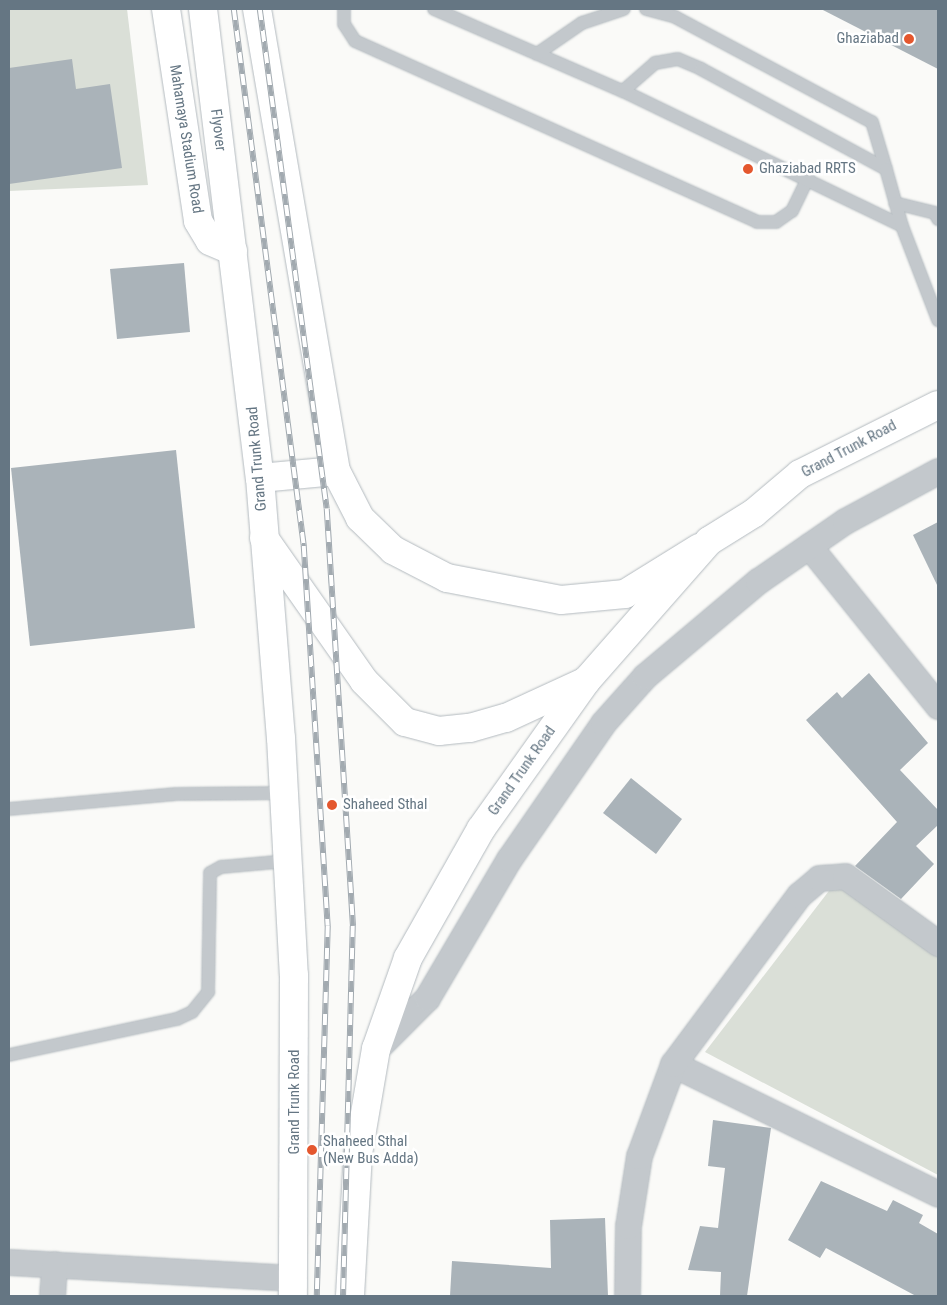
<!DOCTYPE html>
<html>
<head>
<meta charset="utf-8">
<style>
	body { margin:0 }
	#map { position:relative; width:947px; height:1305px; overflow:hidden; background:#fafaf8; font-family:"Roboto Condensed",sans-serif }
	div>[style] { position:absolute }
	.green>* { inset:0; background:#dadfd7 }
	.building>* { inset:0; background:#aab3b9 }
	.roads { filter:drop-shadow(0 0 1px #b3babf) drop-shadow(0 0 1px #b3babf) }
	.lane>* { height:12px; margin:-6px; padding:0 6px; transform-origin:6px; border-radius:6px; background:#c3c8cc }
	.street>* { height:25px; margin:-12.5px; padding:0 12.5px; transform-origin:12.5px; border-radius:12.5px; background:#c3c8cc }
	.secondary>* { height:28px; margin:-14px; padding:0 14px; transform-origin:14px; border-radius:14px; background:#fff }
	.highway>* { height:28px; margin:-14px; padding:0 14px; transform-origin:14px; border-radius:14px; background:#fff }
	.rail>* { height:5.5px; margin-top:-2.75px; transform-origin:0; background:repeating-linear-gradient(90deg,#fff 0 11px,#a2aab0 0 22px); box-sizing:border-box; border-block:1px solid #a2aab0 }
	.dots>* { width:14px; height:14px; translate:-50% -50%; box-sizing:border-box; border:2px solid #fff; border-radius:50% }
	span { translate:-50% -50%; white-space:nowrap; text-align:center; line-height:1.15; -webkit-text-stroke:5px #fff; paint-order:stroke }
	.poi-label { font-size:15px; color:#657683 }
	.right { translate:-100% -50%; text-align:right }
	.left { translate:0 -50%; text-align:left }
	.street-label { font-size:15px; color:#657683 }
	.frame { position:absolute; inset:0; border:10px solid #657683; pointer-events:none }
</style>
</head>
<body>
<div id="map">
	<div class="green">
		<div style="clip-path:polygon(9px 9px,127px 9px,148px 185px,9px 191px)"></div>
		<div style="clip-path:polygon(835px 883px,938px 957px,938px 1175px,705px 1052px)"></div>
	</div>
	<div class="building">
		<div style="clip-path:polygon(821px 9px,938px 9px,938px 69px)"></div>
		<div style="clip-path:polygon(72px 59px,76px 89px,110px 84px,122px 168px,9px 184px,9px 68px)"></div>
		<div style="clip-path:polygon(184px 263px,190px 332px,117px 339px,110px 269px)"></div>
		<div style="clip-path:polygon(176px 450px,195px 628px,30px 646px,11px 468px)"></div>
		<div style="clip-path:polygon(938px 522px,938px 587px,913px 535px)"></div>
		<div style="clip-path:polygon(869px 673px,928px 743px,900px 770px,938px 810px,938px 825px,916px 846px,934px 864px,901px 899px,855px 866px,897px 822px,806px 720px,837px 692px,842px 698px)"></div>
		<div style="clip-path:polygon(631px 778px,682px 819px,656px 854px,603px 813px)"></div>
		<div style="clip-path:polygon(713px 1120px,771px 1128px,747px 1296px,720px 1296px,721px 1272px,688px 1270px,700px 1226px,718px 1228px,725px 1168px,708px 1166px)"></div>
		<div style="clip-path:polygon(821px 1181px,887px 1211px,893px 1200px,923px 1215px,919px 1223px,938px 1234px,938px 1296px,916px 1296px,826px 1248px,820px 1258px,788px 1240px)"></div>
		<div style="clip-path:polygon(605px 1218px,608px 1296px,450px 1296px,452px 1261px,551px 1268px,550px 1220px)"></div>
	</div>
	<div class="roads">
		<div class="lane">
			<div style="left:344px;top:9px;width:15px;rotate:90deg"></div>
			<div style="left:344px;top:24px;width:20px;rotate:57deg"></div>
			<div style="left:355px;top:41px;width:441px;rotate:24.2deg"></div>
			<div style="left:757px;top:222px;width:19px"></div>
			<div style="left:776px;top:222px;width:19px;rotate:-35deg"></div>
			<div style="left:792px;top:211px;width:37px;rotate:-64deg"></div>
			<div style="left:434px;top:9px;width:206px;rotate:23.5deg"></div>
			<div style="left:623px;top:91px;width:310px;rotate:25.8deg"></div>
			<div style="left:902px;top:226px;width:101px;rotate:69deg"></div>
			<div style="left:646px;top:9px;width:30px;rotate:15deg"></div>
			<div style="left:675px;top:17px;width:223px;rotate:28.1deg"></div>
			<div style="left:872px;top:122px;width:49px;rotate:73.4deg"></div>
			<div style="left:537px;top:54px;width:55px;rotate:-34.6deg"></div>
			<div style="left:582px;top:23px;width:44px;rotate:-18.4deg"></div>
			<div style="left:623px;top:91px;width:43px;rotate:-41.2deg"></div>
			<div style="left:655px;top:63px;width:23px;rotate:-10deg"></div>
			<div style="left:678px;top:59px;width:25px;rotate:23deg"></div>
			<div style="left:701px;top:69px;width:210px;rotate:28.4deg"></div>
			<div style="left:886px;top:169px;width:59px;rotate:74.3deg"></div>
			<div style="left:895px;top:203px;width:41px;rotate:14deg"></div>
			<div style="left:935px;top:213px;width:7px;rotate:63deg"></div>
			<div style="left:9px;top:809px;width:168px;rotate:-5.1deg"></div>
			<div style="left:176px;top:794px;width:109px;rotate:-0.5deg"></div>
			<div style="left:9px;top:1055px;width:172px;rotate:-12.1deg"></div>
			<div style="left:177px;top:1019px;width:17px;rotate:-25deg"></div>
			<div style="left:192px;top:1012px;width:26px;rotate:-51deg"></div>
			<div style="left:208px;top:992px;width:119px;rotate:-89deg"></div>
			<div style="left:210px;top:873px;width:13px;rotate:-29deg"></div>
			<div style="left:221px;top:867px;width:67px;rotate:-5.1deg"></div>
		</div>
		<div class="street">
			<div style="left:809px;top:546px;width:206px;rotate:51.1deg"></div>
			<div style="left:376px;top:1049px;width:72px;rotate:-45deg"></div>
			<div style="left:427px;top:998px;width:161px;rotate:-59.5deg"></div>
			<div style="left:509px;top:859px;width:165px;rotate:-55.3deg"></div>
			<div style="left:603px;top:723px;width:63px;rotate:-48.2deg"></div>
			<div style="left:645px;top:676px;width:148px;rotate:-40.1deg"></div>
			<div style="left:758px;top:581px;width:106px;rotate:-34.6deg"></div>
			<div style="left:845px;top:521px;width:106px;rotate:-28.3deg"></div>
			<div style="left:673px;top:1064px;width:295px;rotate:26.1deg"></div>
			<div style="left:9px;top:1262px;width:285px;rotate:3.2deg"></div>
			<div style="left:52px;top:1296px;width:32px;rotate:-86deg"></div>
			<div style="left:627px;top:1296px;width:70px;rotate:-89.2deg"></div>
			<div style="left:628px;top:1226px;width:71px;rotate:-81.1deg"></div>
			<div style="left:639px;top:1156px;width:98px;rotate:-69.7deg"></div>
			<div style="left:673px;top:1064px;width:211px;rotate:-53.3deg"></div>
			<div style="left:799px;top:895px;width:26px;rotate:-40deg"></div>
			<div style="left:819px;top:878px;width:26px;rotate:-4deg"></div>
			<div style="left:845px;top:876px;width:115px;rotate:35.8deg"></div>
		</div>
		<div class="secondary">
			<div style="left:166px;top:9px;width:214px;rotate:81.4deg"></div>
			<div style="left:198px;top:221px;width:23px;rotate:59deg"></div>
			<div style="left:210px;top:241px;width:25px;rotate:23deg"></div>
			<div style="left:257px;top:9px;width:469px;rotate:80.3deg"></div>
			<div style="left:336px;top:471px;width:53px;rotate:62.9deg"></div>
			<div style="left:360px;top:518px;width:46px;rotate:44.1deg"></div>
			<div style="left:393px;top:550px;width:61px;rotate:27.4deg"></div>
			<div style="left:447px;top:578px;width:116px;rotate:10.9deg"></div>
			<div style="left:561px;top:600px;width:64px;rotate:-5.4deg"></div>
			<div style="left:625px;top:594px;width:87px;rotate:-31.9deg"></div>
		</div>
		<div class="highway">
			<div style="left:203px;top:9px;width:472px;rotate:83.1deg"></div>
			<div style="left:260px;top:478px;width:261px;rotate:85.4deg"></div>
			<div style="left:281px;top:738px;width:237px;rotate:86.9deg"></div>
			<div style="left:294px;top:975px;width:321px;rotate:90.2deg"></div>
			<div style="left:260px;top:478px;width:76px;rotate:-5.3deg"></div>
			<div style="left:264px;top:538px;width:174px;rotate:55deg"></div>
			<div style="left:364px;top:681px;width:58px;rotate:45deg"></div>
			<div style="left:405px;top:722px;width:35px;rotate:15deg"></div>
			<div style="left:439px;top:731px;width:31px;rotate:-6deg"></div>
			<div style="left:470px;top:728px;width:37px;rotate:-16deg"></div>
			<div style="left:506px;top:718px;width:88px;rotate:-24.8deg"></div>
			<div style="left:350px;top:1296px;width:142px;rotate:-86.8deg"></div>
			<div style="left:358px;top:1154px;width:107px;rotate:-80.3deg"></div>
			<div style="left:376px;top:1049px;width:96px;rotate:-70.6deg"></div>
			<div style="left:408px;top:958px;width:148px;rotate:-60.5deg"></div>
			<div style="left:481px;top:829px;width:183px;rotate:-54.6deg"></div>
			<div style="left:587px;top:680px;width:185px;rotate:-48.7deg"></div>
			<div style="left:709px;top:541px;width:53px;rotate:-31.9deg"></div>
			<div style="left:754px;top:513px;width:60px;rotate:-40.3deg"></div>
			<div style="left:800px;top:474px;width:154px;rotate:-26.6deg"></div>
		</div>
	</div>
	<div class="rail">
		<div style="left:234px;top:9px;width:542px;rotate:82.57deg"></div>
		<div style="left:304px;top:546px;width:381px;rotate:86.4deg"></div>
		<div style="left:328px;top:926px;width:370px;rotate:91.7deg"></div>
		<div style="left:260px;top:9px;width:504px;rotate:82.37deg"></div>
		<div style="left:327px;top:509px;width:418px;rotate:86.4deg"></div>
		<div style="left:353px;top:926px;width:370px;rotate:91.5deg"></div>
	</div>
	<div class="dots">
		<div style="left:909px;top:39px;background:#e4572e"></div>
		<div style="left:748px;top:169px;background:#e4572e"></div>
		<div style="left:332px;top:805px;background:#e4572e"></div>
		<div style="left:312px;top:1150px;background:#e4572e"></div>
	</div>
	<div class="poi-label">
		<span class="right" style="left:899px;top:39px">Ghaziabad</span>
		<span class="left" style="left:759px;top:169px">Ghaziabad RRTS</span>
		<span class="left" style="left:343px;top:805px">Shaheed Sthal</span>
		<span class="left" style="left:323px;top:1150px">Shaheed Sthal<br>(New Bus Adda)</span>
	</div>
	<div class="street-label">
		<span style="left:218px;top:130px;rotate:83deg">Flyover</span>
		<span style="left:186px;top:139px;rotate:81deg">Mahamaya Stadium Road</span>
		<span style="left:849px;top:449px;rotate:-28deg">Grand Trunk Road</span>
		<span style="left:257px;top:459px;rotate:-95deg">Grand Trunk Road</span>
		<span style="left:522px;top:771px;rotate:-55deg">Grand Trunk Road</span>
		<span style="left:295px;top:1102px;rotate:-90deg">Grand Trunk Road</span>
	</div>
	<div class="frame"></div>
</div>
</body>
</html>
